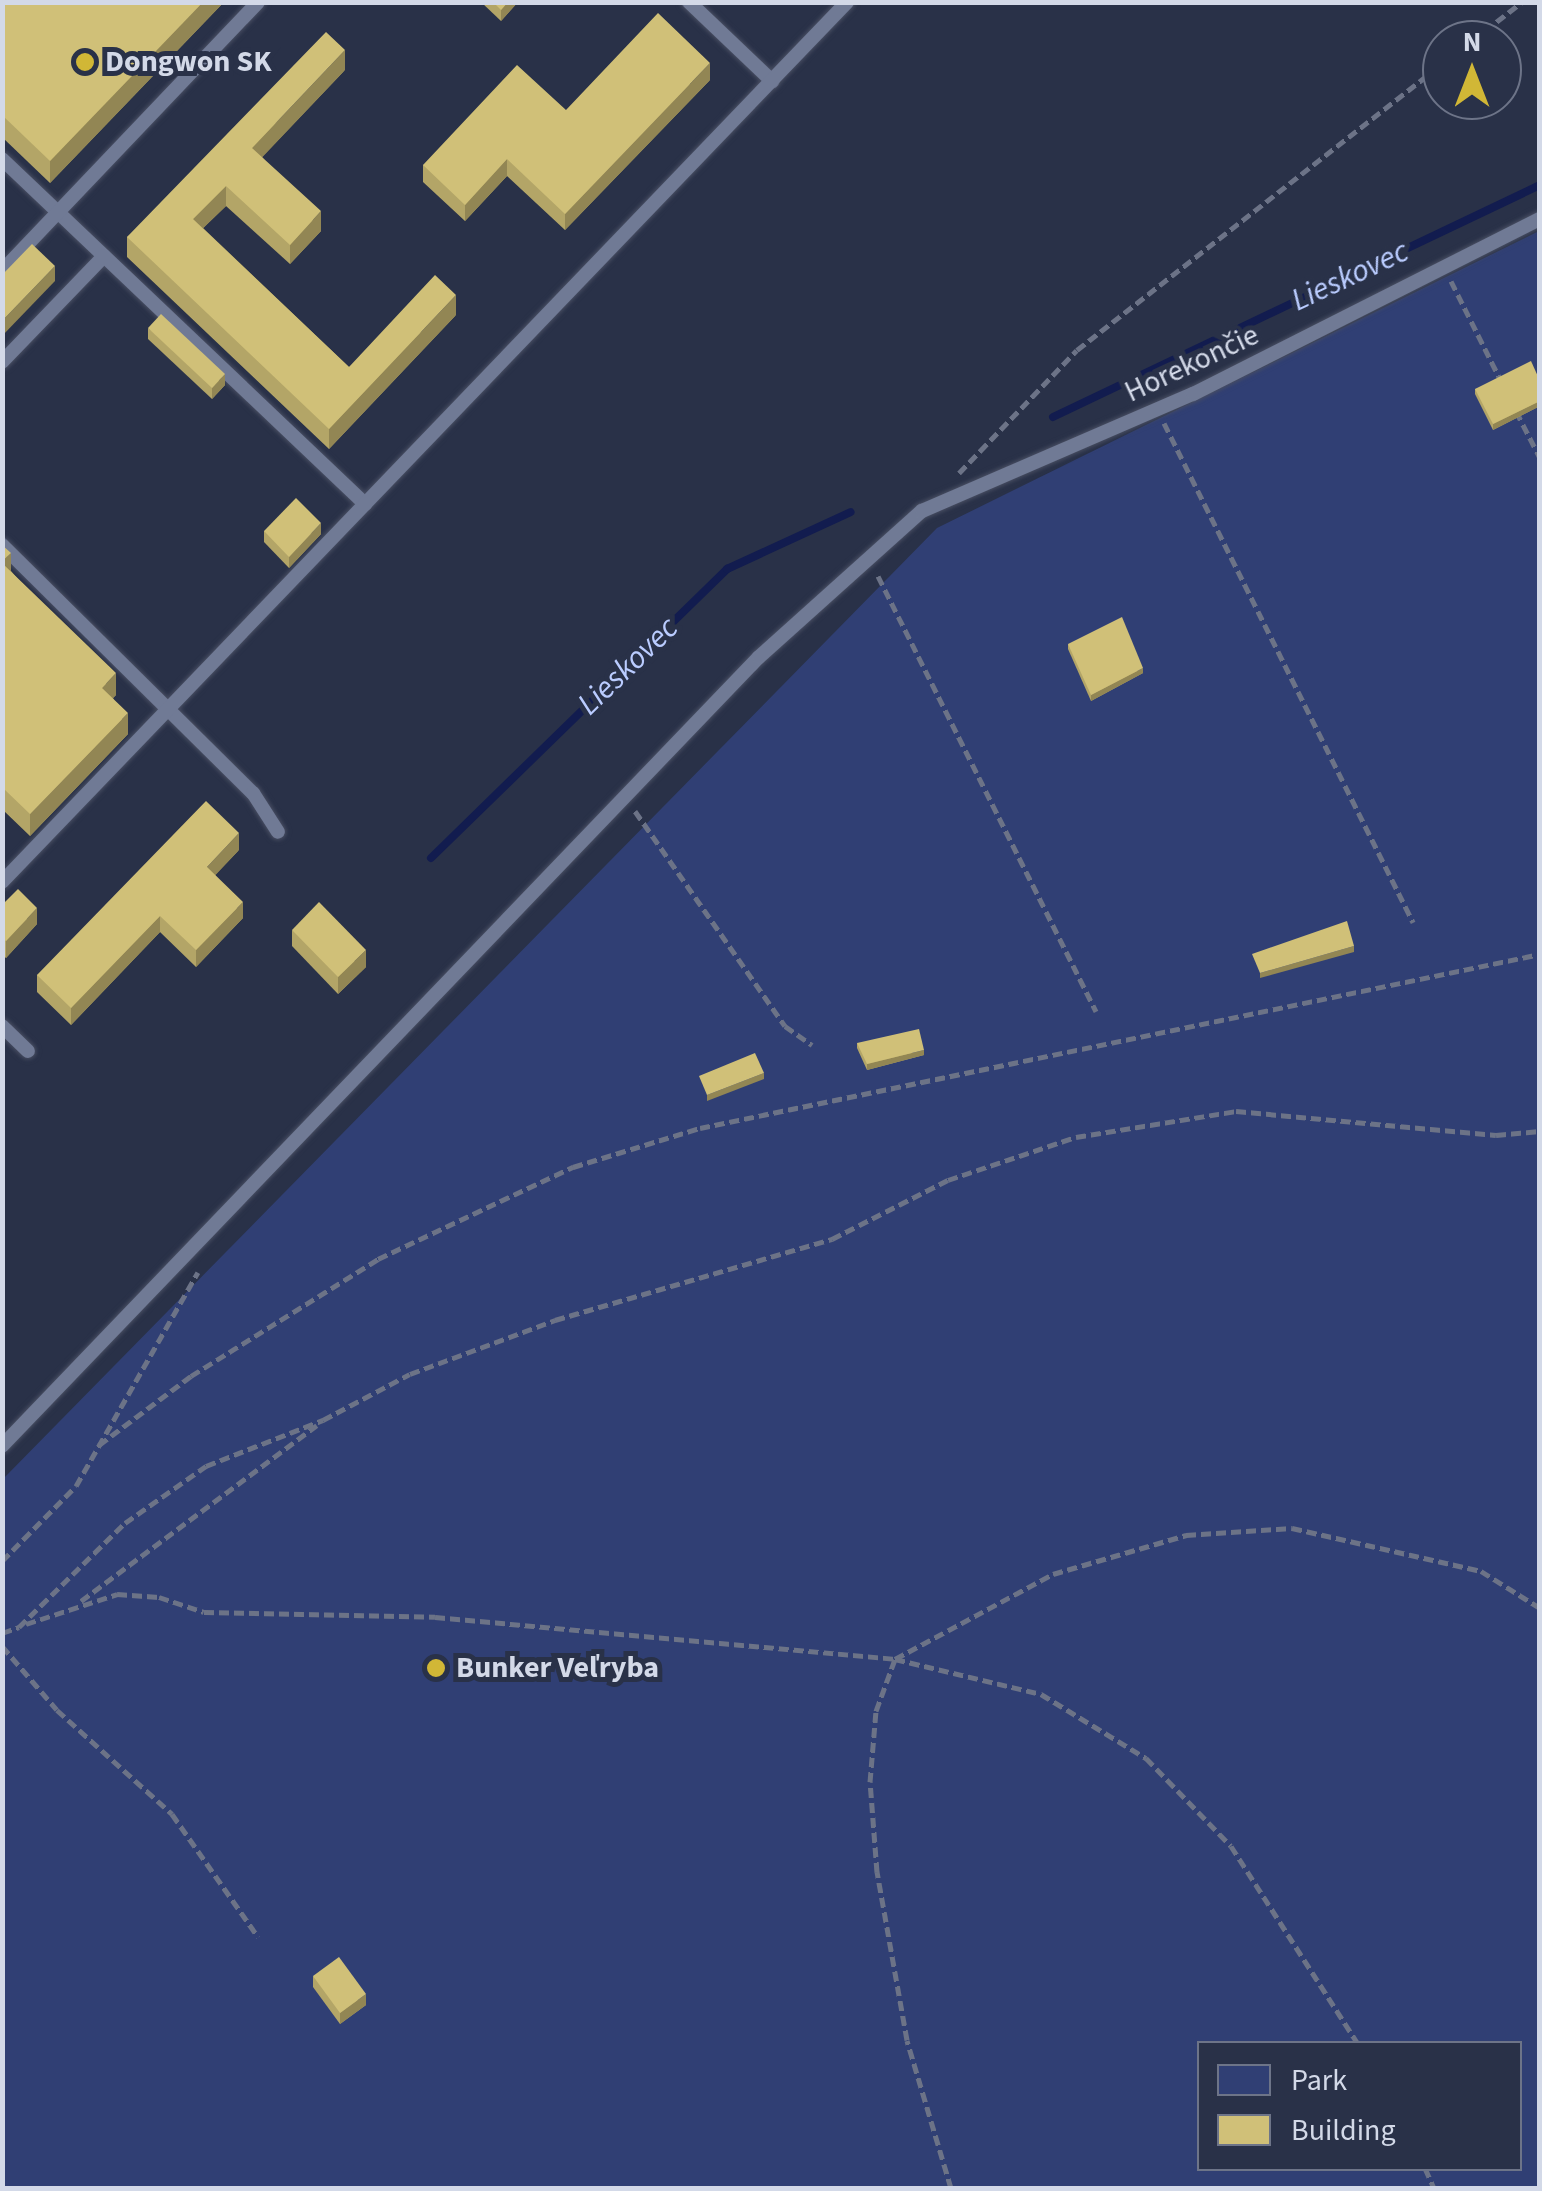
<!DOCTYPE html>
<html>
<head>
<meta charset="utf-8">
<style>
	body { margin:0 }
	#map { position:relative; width:1542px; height:2191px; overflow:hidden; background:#293148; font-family:"Source Sans 3",sans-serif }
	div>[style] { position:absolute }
	.green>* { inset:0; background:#303f74 }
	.stream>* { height:8px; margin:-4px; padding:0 4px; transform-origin:4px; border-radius:4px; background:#121c4f }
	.path>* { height:5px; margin-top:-2.5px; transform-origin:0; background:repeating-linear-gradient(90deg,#6c7387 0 10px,transparent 0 15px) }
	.roads { filter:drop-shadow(0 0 2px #484e62) drop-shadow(0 0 2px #484e62) }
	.service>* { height:14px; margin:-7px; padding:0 7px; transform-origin:7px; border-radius:7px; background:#707a95 }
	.wall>* { inset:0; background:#b3a567 }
	.shaded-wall>* { inset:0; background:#928654 }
	.building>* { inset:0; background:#d0c078 }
	.dots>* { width:28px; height:28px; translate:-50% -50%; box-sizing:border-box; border:5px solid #293148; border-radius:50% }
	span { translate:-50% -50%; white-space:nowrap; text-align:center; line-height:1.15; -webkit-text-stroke:10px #293148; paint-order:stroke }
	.poi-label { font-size:30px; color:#d3d9e8; font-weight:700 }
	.left { translate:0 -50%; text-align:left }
	.street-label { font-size:30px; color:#d3d9e8 }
	.water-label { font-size:32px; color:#baccff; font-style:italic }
	.frame { position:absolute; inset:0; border:5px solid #d3d9e8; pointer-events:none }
	.legend { position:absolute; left:1197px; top:2041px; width:325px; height:130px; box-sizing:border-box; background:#293148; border:2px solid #6d7488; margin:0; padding:12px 18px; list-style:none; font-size:30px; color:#d3d9e8 }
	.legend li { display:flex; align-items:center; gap:20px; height:50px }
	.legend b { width:50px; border:2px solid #6d7488 }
	.north { position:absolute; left:1422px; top:20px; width:100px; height:100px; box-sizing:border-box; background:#293148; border:2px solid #6d7488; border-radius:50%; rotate:0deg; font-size:28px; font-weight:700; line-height:40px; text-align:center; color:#d3d9e8 }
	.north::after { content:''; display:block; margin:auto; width:35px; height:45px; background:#d1b736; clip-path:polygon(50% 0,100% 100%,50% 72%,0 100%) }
</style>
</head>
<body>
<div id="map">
	<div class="green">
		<div style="clip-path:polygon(evenodd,1539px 231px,1539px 2188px,3px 2188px,2px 1480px,937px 528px,1539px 231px,1200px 2044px,1520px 2044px,1520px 2168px,1200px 2168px,1200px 2044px)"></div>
	</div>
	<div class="stream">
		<div style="left:1053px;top:417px;width:539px;rotate:-25.47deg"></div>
		<div style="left:431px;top:858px;width:414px;rotate:-44.3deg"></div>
		<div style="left:727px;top:569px;width:136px;rotate:-24.7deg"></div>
	</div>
	<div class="path">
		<div style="left:1473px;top:40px;width:62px;rotate:-37.8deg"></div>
		<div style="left:1451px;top:281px;width:110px;rotate:63.4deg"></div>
		<div style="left:1516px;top:411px;width:53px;rotate:62.9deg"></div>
		<div style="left:1164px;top:423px;width:558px;rotate:63.48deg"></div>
		<div style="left:959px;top:473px;width:170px;rotate:-46.2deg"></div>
		<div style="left:1077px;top:350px;width:464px;rotate:-38.1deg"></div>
		<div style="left:878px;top:576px;width:487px;rotate:63.4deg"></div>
		<div style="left:635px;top:811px;width:262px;rotate:55.1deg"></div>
		<div style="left:785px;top:1026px;width:33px;rotate:35deg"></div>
		<div style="left:99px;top:1445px;width:115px;rotate:-36.9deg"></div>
		<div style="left:191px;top:1376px;width:221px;rotate:-32deg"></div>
		<div style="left:378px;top:1259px;width:216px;rotate:-25.3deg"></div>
		<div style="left:573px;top:1167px;width:133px;rotate:-17.1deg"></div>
		<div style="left:700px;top:1128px;width:858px;rotate:-11.7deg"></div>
		<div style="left:2px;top:1561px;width:105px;rotate:-45.4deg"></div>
		<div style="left:76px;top:1486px;width:246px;rotate:-60.3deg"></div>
		<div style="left:81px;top:1601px;width:294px;rotate:-36.7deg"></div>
		<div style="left:26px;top:1624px;width:96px;rotate:-18.2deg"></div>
		<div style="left:117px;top:1594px;width:42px;rotate:4.1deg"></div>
		<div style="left:159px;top:1597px;width:47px;rotate:18.4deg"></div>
		<div style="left:204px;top:1612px;width:231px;rotate:1.2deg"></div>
		<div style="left:435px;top:1617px;width:462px;rotate:5.2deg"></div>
		<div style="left:895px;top:1659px;width:150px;rotate:13.5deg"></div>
		<div style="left:1041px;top:1694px;width:123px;rotate:31.4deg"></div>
		<div style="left:1146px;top:1758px;width:122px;rotate:46deg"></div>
		<div style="left:1231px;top:1846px;width:235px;rotate:57.3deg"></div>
		<div style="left:2px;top:1633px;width:18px;rotate:-19deg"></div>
		<div style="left:19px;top:1627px;width:148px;rotate:-44.5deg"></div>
		<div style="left:125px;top:1523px;width:99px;rotate:-35.1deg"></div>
		<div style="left:206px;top:1466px;width:126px;rotate:-21.5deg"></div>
		<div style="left:323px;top:1420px;width:98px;rotate:-27.9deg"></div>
		<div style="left:410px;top:1374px;width:155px;rotate:-20.4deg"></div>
		<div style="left:555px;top:1320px;width:289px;rotate:-16.3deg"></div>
		<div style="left:832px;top:1239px;width:130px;rotate:-27deg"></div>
		<div style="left:948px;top:1180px;width:135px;rotate:-18.6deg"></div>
		<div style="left:1076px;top:1137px;width:162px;rotate:-9.2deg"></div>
		<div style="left:1236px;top:1111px;width:261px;rotate:5.3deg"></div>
		<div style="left:1496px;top:1135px;width:44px;rotate:-5.2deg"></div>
		<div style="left:2px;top:1646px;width:84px;rotate:49.3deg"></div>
		<div style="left:57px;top:1710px;width:155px;rotate:42.1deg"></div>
		<div style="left:172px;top:1814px;width:150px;rotate:55deg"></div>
		<div style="left:1425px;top:2168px;width:22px;rotate:66deg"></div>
		<div style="left:951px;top:2188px;width:154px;rotate:-106.6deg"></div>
		<div style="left:907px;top:2040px;width:171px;rotate:-100.1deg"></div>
		<div style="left:877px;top:1872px;width:90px;rotate:-94.4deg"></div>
		<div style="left:870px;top:1782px;width:71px;rotate:-85.2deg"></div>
		<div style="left:876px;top:1711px;width:55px;rotate:-69.9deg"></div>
		<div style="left:895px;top:1659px;width:179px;rotate:-28.3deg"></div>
		<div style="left:1053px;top:1574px;width:139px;rotate:-16.3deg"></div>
		<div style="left:1186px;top:1535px;width:106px;rotate:-3.8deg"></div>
		<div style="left:1292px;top:1528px;width:194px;rotate:12.8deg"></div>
		<div style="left:1481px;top:1571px;width:70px;rotate:32.1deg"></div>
	</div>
	<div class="roads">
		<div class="service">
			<div style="left:689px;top:2px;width:115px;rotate:43.6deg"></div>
			<div style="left:2px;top:159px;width:501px;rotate:43.54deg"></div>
			<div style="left:2px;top:271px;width:371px;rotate:-46.4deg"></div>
			<div style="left:2px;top:362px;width:147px;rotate:-46.1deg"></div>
			<div style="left:2px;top:545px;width:353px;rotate:44.7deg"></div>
			<div style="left:253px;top:793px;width:46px;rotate:57.3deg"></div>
			<div style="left:2px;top:882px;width:1220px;rotate:-46.16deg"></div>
			<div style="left:2px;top:1026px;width:36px;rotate:44deg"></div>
			<div style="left:2px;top:1446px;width:1093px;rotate:-46.19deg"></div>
			<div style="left:759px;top:657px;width:219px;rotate:-41.9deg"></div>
			<div style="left:922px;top:511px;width:295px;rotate:-23.4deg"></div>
			<div style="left:1193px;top:394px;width:389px;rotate:-26.8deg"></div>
		</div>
	</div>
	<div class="wall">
		<div style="clip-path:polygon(2px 2px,224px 2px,50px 183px,2px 137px)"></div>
		<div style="clip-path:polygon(481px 2px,518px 2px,501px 21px)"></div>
		<div style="clip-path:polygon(345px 70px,262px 157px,321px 231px,290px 264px,226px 206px,203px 228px,349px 367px,456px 315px,329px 449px,127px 257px,127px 237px)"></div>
		<div style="clip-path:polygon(710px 80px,565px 230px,507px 176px,465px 221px,423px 182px,423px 165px,566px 110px)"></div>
		<div style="clip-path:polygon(148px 328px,225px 385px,212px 399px,148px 339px)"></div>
		<div style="clip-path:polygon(1540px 381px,1540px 406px,1493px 430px,1475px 394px,1475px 389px)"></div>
		<div style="clip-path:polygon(264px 531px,321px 534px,289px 568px,264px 542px)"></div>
		<div style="clip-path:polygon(2px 545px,11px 571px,116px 695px,113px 698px,128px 734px,30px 836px,4px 811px,2px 812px)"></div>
		<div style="clip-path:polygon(1068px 644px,1143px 673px,1091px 701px,1068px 649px)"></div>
		<div style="clip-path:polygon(239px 850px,215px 875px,243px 918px,196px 967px,160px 932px,71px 1025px,37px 992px,37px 975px)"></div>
		<div style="clip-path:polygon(2px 905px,37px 924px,6px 958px,2px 955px)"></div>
		<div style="clip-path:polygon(292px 930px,366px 967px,338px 994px,292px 946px)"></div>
		<div style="clip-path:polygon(857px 1043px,924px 1055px,867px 1070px,857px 1048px)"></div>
		<div style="clip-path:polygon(313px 1976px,366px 2005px,340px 2024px,313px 1987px)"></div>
	</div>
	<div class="shaded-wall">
		<div style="clip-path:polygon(203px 2px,224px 2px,50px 183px,50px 161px)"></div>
		<div style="clip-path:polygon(508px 2px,518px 2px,501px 21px,501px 10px)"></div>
		<div style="clip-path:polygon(345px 50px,345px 70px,252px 168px,252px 148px)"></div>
		<div style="clip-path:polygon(710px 63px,710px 80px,565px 230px,565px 214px)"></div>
		<div style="clip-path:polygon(507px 159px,507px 176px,465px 221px,465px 205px)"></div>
		<div style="clip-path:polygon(226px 186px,226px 206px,193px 238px,193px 219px)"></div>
		<div style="clip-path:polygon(321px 211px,321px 231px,290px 264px,290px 245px)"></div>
		<div style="clip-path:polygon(55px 266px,55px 281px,2px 336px,2px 321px)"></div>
		<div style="clip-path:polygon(456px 295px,456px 315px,329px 449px,329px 429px)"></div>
		<div style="clip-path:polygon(225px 374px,225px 385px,212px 399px,212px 388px)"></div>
		<div style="clip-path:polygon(1540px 401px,1540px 406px,1493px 430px,1493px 424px)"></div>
		<div style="clip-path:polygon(321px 523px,321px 534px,289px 568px,289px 557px)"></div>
		<div style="clip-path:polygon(11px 553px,11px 575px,2px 583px,2px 561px)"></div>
		<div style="clip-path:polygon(1143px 668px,1143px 673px,1091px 701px,1091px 695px)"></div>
		<div style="clip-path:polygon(116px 673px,116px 695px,102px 709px,102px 688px)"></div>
		<div style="clip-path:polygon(128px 713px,128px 734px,30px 836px,30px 814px)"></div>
		<div style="clip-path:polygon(239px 833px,239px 850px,207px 884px,207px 867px)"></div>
		<div style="clip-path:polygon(243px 902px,243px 918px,196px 967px,196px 950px)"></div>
		<div style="clip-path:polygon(37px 908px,37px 924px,6px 958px,6px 941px)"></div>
		<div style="clip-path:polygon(160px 916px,160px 932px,71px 1025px,71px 1008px)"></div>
		<div style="clip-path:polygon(1354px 946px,1354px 952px,1260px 978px,1260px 973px)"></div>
		<div style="clip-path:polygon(366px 950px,366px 967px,338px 994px,338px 977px)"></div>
		<div style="clip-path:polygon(924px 1050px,924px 1055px,867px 1070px,867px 1064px)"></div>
		<div style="clip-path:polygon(764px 1073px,764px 1079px,707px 1101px,707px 1095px)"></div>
		<div style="clip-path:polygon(366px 1994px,366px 2005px,340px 2024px,340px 2013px)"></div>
	</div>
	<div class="building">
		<div style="clip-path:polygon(2px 2px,203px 2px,50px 161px,2px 115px)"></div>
		<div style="clip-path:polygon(493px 2px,508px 2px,501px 10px)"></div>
		<div style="clip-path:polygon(658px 13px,710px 63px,565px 214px,507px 159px,465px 205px,423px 165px,517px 65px,566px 110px)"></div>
		<div style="clip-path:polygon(326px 32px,345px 50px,252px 148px,321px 211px,290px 245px,226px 186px,193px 219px,349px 367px,435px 275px,456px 295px,329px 429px,127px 237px)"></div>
		<div style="clip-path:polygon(32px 244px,55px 266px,2px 321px,2px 275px)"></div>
		<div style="clip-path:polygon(161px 314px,225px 374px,212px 388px,148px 328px)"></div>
		<div style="clip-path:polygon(1531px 361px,1540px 381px,1540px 401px,1493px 424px,1475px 389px)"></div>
		<div style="clip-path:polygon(296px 498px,321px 523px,289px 557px,264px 531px)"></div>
		<div style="clip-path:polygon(2px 545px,11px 553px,2px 561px)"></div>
		<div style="clip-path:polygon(2px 563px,116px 673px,102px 688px,128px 713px,30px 814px,4px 789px,2px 790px)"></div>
		<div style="clip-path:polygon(1122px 617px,1143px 668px,1091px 695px,1068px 644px)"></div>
		<div style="clip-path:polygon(206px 801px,239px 833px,207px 867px,243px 902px,196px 950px,160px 916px,71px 1008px,37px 975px)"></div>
		<div style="clip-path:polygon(18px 889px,37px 908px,6px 941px,2px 938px,2px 905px)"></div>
		<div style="clip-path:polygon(319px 902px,366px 950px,338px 977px,292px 930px)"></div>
		<div style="clip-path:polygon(1347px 921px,1354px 946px,1260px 973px,1252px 954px)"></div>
		<div style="clip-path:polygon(919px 1029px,924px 1050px,867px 1064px,857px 1043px)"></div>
		<div style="clip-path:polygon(755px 1053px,764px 1073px,707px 1095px,699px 1076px)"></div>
		<div style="clip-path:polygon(339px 1957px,366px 1994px,340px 2013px,313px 1976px)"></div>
	</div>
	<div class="dots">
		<div style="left:85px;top:62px;background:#d1b736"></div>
		<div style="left:436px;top:1668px;background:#d1b736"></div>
	</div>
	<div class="poi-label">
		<span class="left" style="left:105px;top:62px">Dongwon SK</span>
		<span class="left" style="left:456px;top:1668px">Bunker Veľryba</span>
	</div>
	<div class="street-label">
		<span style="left:1192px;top:364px;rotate:-25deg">Horekončie</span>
	</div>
	<div class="water-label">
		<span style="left:1350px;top:276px;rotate:-25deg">Lieskovec</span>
		<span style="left:628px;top:666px;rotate:-44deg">Lieskovec</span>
	</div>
	<div class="frame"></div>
	<ul class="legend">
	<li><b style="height:28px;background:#303f74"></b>Park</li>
	<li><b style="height:28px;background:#d0c078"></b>Building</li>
	</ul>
	<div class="north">N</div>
</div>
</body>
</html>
